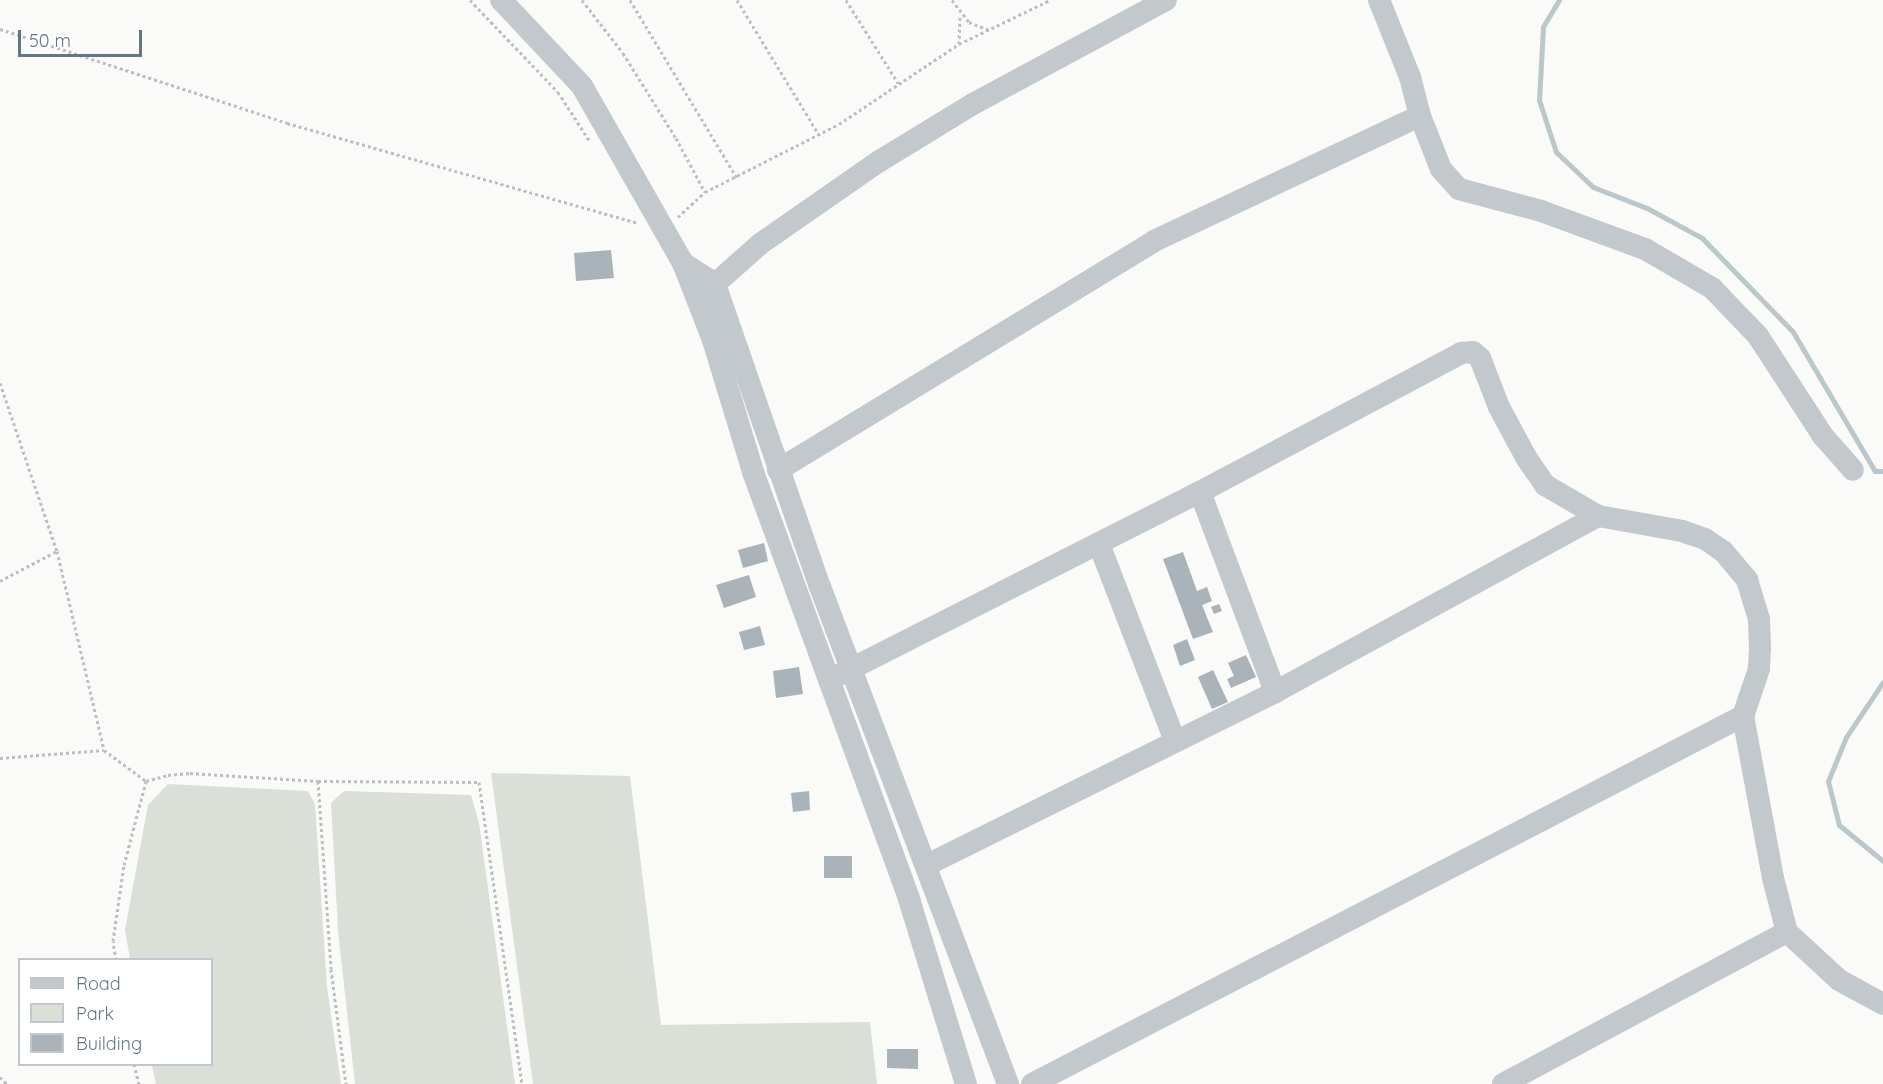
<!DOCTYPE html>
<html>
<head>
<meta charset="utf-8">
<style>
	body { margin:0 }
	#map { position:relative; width:1883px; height:1084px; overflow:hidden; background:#fafaf8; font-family:Quicksand,sans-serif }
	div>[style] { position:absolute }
	.green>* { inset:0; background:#dadfd7 }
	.stream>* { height:5px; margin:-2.5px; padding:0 2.5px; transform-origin:2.5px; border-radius:2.5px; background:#bbc7cb }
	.building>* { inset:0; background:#aab3b9 }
	.path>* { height:3px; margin-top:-1.5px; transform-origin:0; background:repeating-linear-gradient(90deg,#bbbfc2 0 3px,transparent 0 6px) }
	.minor>* { height:22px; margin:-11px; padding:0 11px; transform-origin:11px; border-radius:11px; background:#c3c8cc }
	span { translate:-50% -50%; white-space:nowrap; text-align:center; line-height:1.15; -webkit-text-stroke:6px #fff; paint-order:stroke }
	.legend { position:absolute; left:18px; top:958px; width:195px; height:108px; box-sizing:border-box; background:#fff; border:2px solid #c1c8cd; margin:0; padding:8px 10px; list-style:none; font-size:18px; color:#657683 }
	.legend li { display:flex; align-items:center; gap:12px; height:30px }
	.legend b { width:30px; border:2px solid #c1c8cd }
	.scale { position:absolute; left:18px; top:30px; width:124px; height:27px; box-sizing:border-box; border:3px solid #657683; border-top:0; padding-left:8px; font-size:18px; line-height:21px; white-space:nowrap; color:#657683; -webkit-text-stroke:4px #fff; paint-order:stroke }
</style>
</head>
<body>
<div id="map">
	<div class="green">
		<div style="clip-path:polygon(491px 773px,630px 776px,661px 1025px,870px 1022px,877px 1084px,533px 1084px)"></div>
		<div style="clip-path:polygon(168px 784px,308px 791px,315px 804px,327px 987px,341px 1084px,156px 1084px,152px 1065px,212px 1064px,212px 960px,130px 959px,125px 930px,148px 805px)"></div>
		<div style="clip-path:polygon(344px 791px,471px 795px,479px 823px,515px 1084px,355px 1084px,338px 931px,331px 803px)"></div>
	</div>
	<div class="stream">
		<div style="left:1559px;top:0;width:31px;rotate:121deg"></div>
		<div style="left:1543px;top:27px;width:73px;rotate:93.1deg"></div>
		<div style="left:1539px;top:100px;width:55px;rotate:71.9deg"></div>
		<div style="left:1556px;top:152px;width:51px;rotate:43.4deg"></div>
		<div style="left:1593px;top:187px;width:58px;rotate:21.3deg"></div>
		<div style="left:1647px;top:208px;width:63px;rotate:28.6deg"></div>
		<div style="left:1702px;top:238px;width:131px;rotate:45.9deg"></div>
		<div style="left:1793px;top:332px;width:161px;rotate:59.5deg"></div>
		<div style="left:1875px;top:471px;width:8px"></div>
		<div style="left:1883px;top:682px;width:66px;rotate:123.9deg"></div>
		<div style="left:1846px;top:737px;width:48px;rotate:112.2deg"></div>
		<div style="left:1828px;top:781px;width:45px;rotate:76deg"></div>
		<div style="left:1839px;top:825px;width:57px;rotate:39.3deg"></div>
	</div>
	<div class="building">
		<div style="clip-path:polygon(611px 250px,614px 278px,576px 281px,574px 253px)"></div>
		<div style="clip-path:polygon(764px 543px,768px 561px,743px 568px,738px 550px)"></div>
		<div style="clip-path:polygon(1183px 552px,1197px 591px,1207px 587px,1212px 601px,1202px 605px,1213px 632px,1193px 639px,1163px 559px)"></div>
		<div style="clip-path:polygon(749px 575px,756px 597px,724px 608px,716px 585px)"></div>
		<div style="clip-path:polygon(1219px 604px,1222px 611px,1214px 614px,1211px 607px)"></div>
		<div style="clip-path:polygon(760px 626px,765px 645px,744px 650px,739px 632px)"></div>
		<div style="clip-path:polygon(1187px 639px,1195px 660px,1180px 666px,1173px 645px)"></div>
		<div style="clip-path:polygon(1246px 655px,1256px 677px,1231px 688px,1227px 679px,1234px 676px,1228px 663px)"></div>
		<div style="clip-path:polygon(799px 667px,803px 694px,776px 698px,773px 671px)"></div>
		<div style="clip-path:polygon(1213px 670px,1228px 702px,1212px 709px,1198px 677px)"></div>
		<div style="clip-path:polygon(809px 791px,810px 810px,793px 812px,791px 793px)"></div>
		<div style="clip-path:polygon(824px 856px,852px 856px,852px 878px,824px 878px)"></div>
		<div style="clip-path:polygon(887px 1049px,918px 1049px,918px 1069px,887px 1068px)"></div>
	</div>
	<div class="path">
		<div style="left:470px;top:0;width:127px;rotate:46.3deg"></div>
		<div style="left:558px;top:92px;width:57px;rotate:57.1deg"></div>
		<div style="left:582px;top:0;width:67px;rotate:52.3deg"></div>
		<div style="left:623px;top:53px;width:100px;rotate:58.1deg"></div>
		<div style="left:676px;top:138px;width:61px;rotate:61.8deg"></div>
		<div style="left:630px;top:0;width:208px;rotate:59deg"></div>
		<div style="left:737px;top:0;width:156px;rotate:58.7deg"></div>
		<div style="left:846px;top:0;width:98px;rotate:57.9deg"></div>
		<div style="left:952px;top:0;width:28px;rotate:52deg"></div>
		<div style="left:969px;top:22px;width:22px;rotate:22deg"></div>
		<div style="left:0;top:29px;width:302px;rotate:18.1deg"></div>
		<div style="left:287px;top:123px;width:365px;rotate:15.9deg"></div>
		<div style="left:959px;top:44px;width:29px;rotate:-88deg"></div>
		<div style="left:678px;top:217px;width:37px;rotate:-43deg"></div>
		<div style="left:705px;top:192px;width:150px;rotate:-26.9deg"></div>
		<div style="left:839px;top:124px;width:144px;rotate:-33.7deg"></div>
		<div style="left:959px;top:44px;width:101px;rotate:-25.8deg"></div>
		<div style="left:0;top:383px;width:177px;rotate:71.3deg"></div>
		<div style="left:57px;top:551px;width:204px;rotate:76.7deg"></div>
		<div style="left:104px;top:750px;width:52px;rotate:36.4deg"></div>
		<div style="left:0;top:581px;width:64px;rotate:-27.8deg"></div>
		<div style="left:0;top:758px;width:104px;rotate:-4.4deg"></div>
		<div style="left:146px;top:781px;width:23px;rotate:-15deg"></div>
		<div style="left:168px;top:775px;width:22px;rotate:-5deg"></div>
		<div style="left:190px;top:773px;width:128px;rotate:3.6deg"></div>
		<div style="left:318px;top:781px;width:161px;rotate:0.4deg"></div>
		<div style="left:479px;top:782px;width:305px;rotate:81.9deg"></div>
		<div style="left:318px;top:781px;width:188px;rotate:86deg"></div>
		<div style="left:331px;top:969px;width:116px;rotate:82.6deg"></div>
		<div style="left:116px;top:960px;width:19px;rotate:-99deg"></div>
		<div style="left:113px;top:941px;width:77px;rotate:-81.8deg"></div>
		<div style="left:124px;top:865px;width:87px;rotate:-75.3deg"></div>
		<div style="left:134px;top:1064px;width:21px;rotate:76deg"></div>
		<div style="left:0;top:1077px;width:10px;rotate:45deg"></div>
	</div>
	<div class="minor">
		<div style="left:501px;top:0;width:118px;rotate:46.7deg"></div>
		<div style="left:582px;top:86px;width:204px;rotate:60.3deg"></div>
		<div style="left:683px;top:263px;width:83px;rotate:68.7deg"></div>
		<div style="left:713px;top:340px;width:138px;rotate:73.1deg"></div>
		<div style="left:753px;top:472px;width:455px;rotate:69.9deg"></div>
		<div style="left:909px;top:899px;width:194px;rotate:72.9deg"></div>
		<div style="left:1379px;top:0;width:83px;rotate:68.1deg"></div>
		<div style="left:1410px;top:77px;width:40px;rotate:75.6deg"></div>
		<div style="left:1420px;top:116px;width:57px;rotate:68.4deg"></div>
		<div style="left:1441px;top:169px;width:27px;rotate:48deg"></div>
		<div style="left:1459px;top:189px;width:85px;rotate:15deg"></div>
		<div style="left:1541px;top:211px;width:111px;rotate:20.1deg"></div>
		<div style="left:1645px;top:249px;width:78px;rotate:30.2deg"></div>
		<div style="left:1712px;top:288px;width:66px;rotate:46.2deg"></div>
		<div style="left:1758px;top:336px;width:119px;rotate:57deg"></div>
		<div style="left:1823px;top:436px;width:45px;rotate:48.6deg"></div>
		<div style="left:683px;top:263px;width:38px;rotate:33deg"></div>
		<div style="left:715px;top:284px;width:318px;rotate:70.9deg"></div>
		<div style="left:819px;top:584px;width:535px;rotate:69.29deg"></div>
		<div style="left:715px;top:284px;width:60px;rotate:-41.6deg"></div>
		<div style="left:760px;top:244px;width:144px;rotate:-34.8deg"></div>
		<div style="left:878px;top:162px;width:111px;rotate:-31.4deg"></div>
		<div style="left:973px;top:104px;width:219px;rotate:-28.3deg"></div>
		<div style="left:778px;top:470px;width:440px;rotate:-31.3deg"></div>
		<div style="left:1154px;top:241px;width:294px;rotate:-25.2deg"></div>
		<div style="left:1200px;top:492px;width:214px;rotate:69.4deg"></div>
		<div style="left:1099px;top:544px;width:211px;rotate:68.9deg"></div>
		<div style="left:829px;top:680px;width:416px;rotate:-26.9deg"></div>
		<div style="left:1200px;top:492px;width:296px;rotate:-28deg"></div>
		<div style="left:1461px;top:353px;width:12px;rotate:-5deg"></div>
		<div style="left:1473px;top:352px;width:9px;rotate:41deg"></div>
		<div style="left:1480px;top:358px;width:53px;rotate:68.8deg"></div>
		<div style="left:1499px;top:407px;width:59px;rotate:61.7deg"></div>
		<div style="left:1527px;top:459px;width:32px;rotate:55deg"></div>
		<div style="left:1545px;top:485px;width:61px;rotate:30.3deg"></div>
		<div style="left:1598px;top:516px;width:85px;rotate:10.1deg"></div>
		<div style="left:1682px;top:531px;width:24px;rotate:19deg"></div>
		<div style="left:1705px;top:539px;width:22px;rotate:34deg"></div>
		<div style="left:1723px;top:551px;width:38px;rotate:50deg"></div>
		<div style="left:1747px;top:580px;width:41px;rotate:72.9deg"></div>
		<div style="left:1759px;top:619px;width:29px;rotate:88deg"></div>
		<div style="left:1760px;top:648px;width:21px;rotate:93deg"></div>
		<div style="left:1759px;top:669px;width:50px;rotate:108.8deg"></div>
		<div style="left:1743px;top:716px;width:165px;rotate:79.5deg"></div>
		<div style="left:1773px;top:878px;width:56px;rotate:75.5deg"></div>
		<div style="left:1787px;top:932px;width:71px;rotate:42.7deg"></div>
		<div style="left:1839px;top:980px;width:50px;rotate:28.6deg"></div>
		<div style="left:927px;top:865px;width:389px;rotate:-26.4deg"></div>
		<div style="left:1275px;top:692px;width:368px;rotate:-28.6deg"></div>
		<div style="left:1032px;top:1084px;width:801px;rotate:-27.37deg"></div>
		<div style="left:1503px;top:1084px;width:322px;rotate:-28.2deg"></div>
	</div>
	<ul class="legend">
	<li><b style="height:8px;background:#c3c8cc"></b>Road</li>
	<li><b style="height:16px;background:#dadfd7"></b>Park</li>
	<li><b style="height:16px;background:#aab3b9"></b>Building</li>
	</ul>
	<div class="scale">50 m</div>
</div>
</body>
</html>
